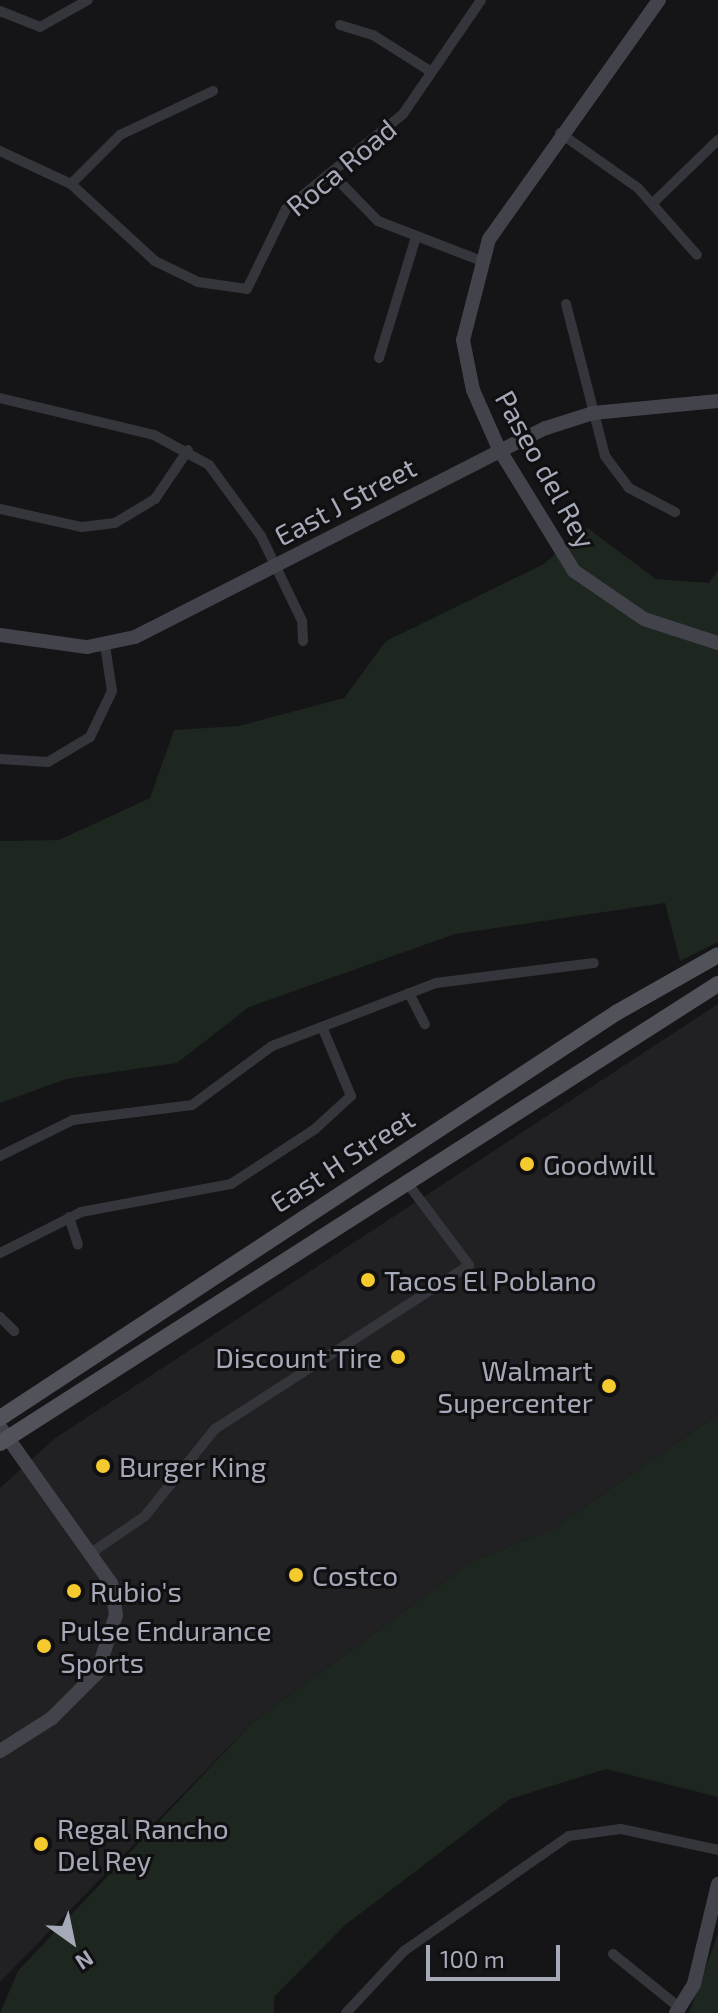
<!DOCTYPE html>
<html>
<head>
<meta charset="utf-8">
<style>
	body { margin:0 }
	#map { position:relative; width:718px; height:2013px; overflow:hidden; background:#151416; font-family:"Exo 2",sans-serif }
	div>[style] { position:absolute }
	.built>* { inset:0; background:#212023 }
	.green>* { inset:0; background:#1e2620 }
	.street>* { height:10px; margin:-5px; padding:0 5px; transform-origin:5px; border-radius:5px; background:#35363b }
	.secondary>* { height:14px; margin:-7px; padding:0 7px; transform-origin:7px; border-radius:7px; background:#43444b }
	.primary>* { height:16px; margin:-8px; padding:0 8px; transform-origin:8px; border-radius:8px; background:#51525a }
	.dots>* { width:22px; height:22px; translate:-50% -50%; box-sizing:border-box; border:4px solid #100f11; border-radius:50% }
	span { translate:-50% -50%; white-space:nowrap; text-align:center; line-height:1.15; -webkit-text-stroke:6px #100f11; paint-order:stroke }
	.street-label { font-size:28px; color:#a6a9b7 }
	.poi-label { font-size:28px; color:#a6a9b7 }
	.left { translate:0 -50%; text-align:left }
	.right { translate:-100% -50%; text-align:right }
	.north { position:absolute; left:32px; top:1901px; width:80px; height:80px; -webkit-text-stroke:6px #100f11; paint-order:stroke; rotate:147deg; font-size:22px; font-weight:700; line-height:32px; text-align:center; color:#a6a9b7 }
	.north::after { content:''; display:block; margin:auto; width:28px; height:36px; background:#a6a9b7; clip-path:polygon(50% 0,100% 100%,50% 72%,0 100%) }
	.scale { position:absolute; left:426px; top:1945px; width:134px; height:36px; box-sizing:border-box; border:4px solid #a6a9b7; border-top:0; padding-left:10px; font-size:24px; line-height:28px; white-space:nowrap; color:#a6a9b7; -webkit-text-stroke:6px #100f11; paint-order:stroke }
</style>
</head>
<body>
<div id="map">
	<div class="built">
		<div style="clip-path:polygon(718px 1004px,718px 1414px,553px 1529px,471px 1562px,252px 1723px,0 1982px,0 1488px,54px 1439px)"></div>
	</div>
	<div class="green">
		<div style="clip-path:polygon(586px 527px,656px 579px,709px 583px,718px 570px,718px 942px,680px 961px,665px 903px,455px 934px,249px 1007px,177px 1063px,66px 1079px,0 1103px,0 841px,59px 840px,150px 798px,174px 730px,239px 726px,344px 698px,386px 641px,544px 564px)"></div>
		<div style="clip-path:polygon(718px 1414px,718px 1797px,606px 1769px,510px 1799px,344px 1926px,274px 1997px,274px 2013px,0 2013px,18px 1971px,252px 1723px,471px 1562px,553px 1529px)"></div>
		<div style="clip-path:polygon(718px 1933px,718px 2013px,689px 2013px,715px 1942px)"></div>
	</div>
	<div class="street">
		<div style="left:0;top:11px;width:43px;rotate:21.8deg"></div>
		<div style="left:40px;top:27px;width:55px;rotate:-29.4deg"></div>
		<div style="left:340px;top:25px;width:34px;rotate:17deg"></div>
		<div style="left:373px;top:35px;width:67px;rotate:32.3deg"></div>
		<div style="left:560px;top:133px;width:95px;rotate:35.2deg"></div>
		<div style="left:638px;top:188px;width:89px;rotate:48.6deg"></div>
		<div style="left:0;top:151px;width:78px;rotate:24.9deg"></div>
		<div style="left:71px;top:184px;width:114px;rotate:42.5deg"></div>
		<div style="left:155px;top:261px;width:48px;rotate:26deg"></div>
		<div style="left:198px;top:282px;width:49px;rotate:8.1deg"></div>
		<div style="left:247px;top:289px;width:89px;rotate:-64deg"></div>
		<div style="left:286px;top:209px;width:151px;rotate:-39.1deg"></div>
		<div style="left:403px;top:114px;width:138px;rotate:-55.6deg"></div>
		<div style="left:332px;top:174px;width:66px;rotate:45.6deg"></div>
		<div style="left:378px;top:221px;width:108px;rotate:21.1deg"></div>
		<div style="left:71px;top:184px;width:69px;rotate:-45deg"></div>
		<div style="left:120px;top:135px;width:103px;rotate:-25.3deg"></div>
		<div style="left:653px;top:203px;width:91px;rotate:-44.1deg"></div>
		<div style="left:566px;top:304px;width:157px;rotate:75.6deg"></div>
		<div style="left:605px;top:456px;width:40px;rotate:53deg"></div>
		<div style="left:629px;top:488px;width:52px;rotate:27.6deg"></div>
		<div style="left:379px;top:358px;width:127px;rotate:-73deg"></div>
		<div style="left:0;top:398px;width:158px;rotate:13.5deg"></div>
		<div style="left:154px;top:435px;width:63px;rotate:28.6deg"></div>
		<div style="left:209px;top:465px;width:88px;rotate:53.8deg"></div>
		<div style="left:261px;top:536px;width:94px;rotate:64.2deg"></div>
		<div style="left:302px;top:621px;width:20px;rotate:87deg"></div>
		<div style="left:0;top:509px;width:84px;rotate:12.4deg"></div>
		<div style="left:82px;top:527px;width:33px;rotate:-7deg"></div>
		<div style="left:115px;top:523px;width:47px;rotate:-31deg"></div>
		<div style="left:155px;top:499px;width:59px;rotate:-56deg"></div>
		<div style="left:0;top:759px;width:48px;rotate:3.6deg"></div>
		<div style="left:48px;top:762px;width:49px;rotate:-30.8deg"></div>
		<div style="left:90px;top:737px;width:51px;rotate:-64.4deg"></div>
		<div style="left:112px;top:691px;width:47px;rotate:-98.7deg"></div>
		<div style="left:409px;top:993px;width:35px;rotate:63deg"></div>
		<div style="left:0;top:1156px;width:81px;rotate:-26.3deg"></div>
		<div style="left:73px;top:1120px;width:120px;rotate:-7.2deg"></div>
		<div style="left:192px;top:1105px;width:99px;rotate:-36.4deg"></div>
		<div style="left:272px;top:1046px;width:176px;rotate:-21deg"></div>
		<div style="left:436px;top:983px;width:159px;rotate:-7.2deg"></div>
		<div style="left:69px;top:1217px;width:29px;rotate:72deg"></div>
		<div style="left:0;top:1253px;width:91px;rotate:-26.8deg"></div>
		<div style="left:81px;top:1212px;width:153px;rotate:-10.6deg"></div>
		<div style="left:231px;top:1184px;width:100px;rotate:-33.2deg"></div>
		<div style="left:315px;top:1129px;width:49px;rotate:-42.5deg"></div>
		<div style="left:351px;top:1096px;width:73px;rotate:-112.7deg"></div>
		<div style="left:0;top:1317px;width:20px;rotate:45deg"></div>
		<div style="left:91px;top:1553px;width:65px;rotate:-34.4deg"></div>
		<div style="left:145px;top:1516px;width:112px;rotate:-51.2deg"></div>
		<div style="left:215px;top:1429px;width:302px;rotate:-32.8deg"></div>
		<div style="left:469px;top:1265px;width:106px;rotate:-127deg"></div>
		<div style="left:613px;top:1954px;width:86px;rotate:38.9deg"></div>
		<div style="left:346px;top:2013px;width:85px;rotate:-46.9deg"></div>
		<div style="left:404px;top:1951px;width:201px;rotate:-34.9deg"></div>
		<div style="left:569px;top:1836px;width:52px;rotate:-7.7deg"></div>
		<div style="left:621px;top:1829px;width:99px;rotate:12.2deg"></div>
	</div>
	<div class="secondary">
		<div style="left:659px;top:0;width:293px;rotate:125.4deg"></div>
		<div style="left:489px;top:239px;width:104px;rotate:104.4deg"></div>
		<div style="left:463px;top:340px;width:51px;rotate:78.7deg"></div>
		<div style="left:473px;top:390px;width:64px;rotate:66.2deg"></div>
		<div style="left:499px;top:449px;width:143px;rotate:58.4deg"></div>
		<div style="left:574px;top:571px;width:85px;rotate:34.4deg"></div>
		<div style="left:644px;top:619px;width:78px;rotate:18deg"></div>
		<div style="left:0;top:635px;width:88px;rotate:7.9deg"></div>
		<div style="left:87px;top:647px;width:49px;rotate:-11.8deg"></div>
		<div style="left:135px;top:637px;width:461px;rotate:-27deg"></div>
		<div style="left:546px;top:428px;width:49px;rotate:-17.7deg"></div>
		<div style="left:593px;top:413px;width:126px;rotate:-5.5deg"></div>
		<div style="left:0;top:1427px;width:191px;rotate:54.6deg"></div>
		<div style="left:111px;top:1583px;width:32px;rotate:81deg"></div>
		<div style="left:116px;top:1615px;width:61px;rotate:108.1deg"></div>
		<div style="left:97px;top:1673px;width:64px;rotate:135deg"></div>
		<div style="left:52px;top:1718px;width:62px;rotate:147.6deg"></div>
		<div style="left:676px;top:2013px;width:34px;rotate:-58deg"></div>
		<div style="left:694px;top:1984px;width:103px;rotate:-76.5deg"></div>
	</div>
	<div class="primary">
		<div style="left:0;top:1418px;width:737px;rotate:-33.32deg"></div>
		<div style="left:616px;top:1013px;width:117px;rotate:-29.6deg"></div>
		<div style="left:0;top:1443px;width:852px;rotate:-32.59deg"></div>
	</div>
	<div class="dots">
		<div style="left:527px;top:1164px;background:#f4ca2e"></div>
		<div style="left:368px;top:1280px;background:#f4ca2e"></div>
		<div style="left:398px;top:1357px;background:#f4ca2e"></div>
		<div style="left:609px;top:1386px;background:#f4ca2e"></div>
		<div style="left:103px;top:1466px;background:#f4ca2e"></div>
		<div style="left:296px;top:1575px;background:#f4ca2e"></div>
		<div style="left:74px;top:1591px;background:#f4ca2e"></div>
		<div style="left:44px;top:1646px;background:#f4ca2e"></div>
		<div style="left:41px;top:1844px;background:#f4ca2e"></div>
	</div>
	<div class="street-label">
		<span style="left:341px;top:167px;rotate:-40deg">Roca Road</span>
		<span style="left:546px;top:469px;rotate:61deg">Paseo del Rey</span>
		<span style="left:345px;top:501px;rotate:-28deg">East J Street</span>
		<span style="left:342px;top:1160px;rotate:-33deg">East H Street</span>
	</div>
	<div class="poi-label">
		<span class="left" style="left:543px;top:1164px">Goodwill</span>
		<span class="left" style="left:384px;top:1280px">Tacos El Poblano</span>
		<span class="right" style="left:382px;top:1357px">Discount Tire</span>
		<span class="right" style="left:593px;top:1386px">Walmart<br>Supercenter</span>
		<span class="left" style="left:119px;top:1466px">Burger King</span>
		<span class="left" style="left:312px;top:1575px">Costco</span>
		<span class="left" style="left:90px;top:1591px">Rubio's</span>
		<span class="left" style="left:60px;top:1646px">Pulse Endurance<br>Sports</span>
		<span class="left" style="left:57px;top:1844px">Regal Rancho<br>Del Rey</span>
	</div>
	<div class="north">N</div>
	<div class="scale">100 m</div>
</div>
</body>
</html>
